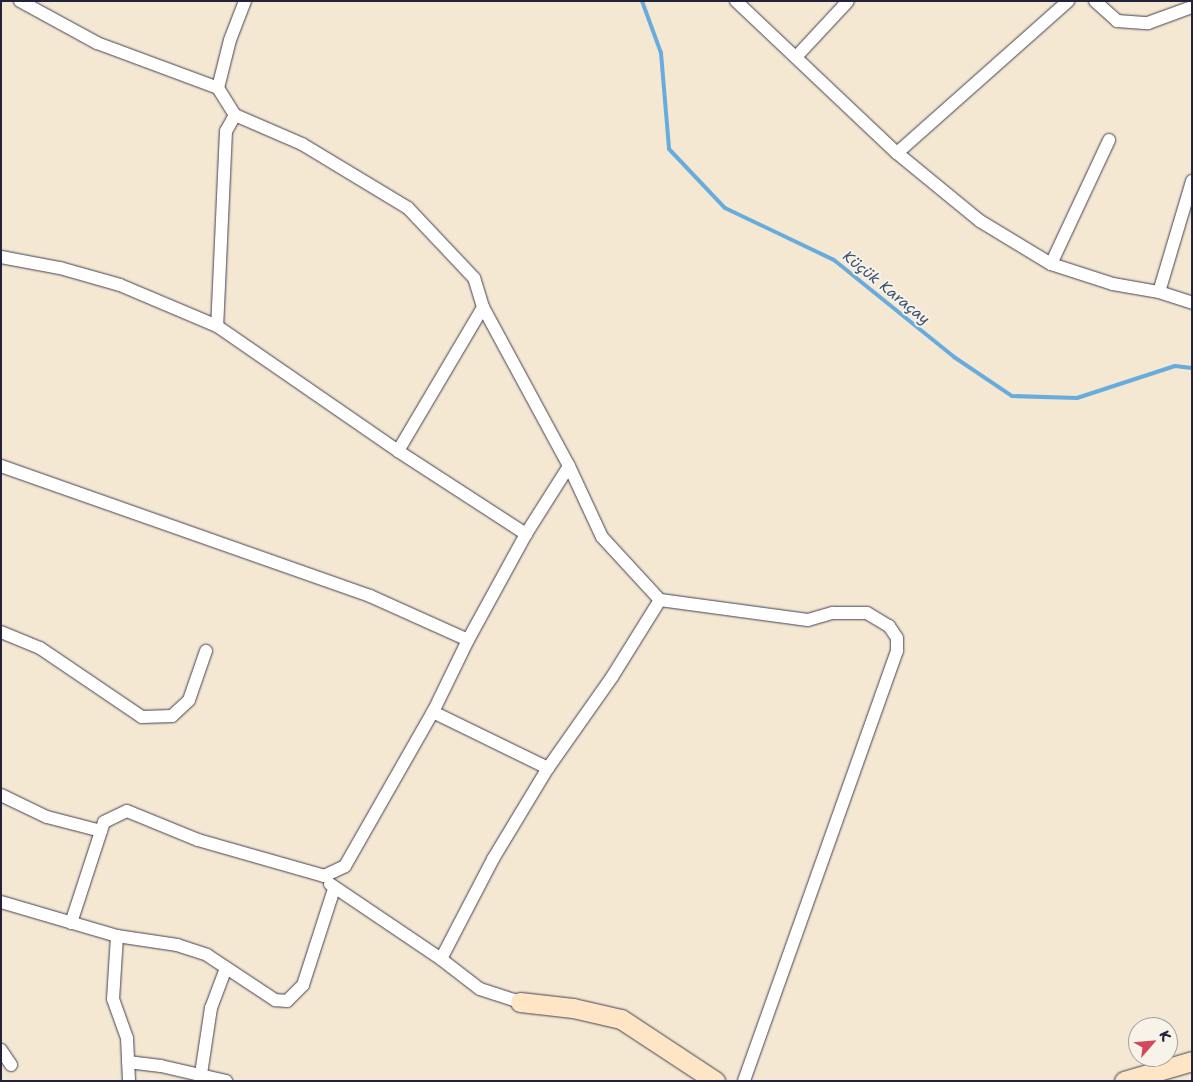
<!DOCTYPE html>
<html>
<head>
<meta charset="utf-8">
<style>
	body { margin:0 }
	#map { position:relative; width:1193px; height:1082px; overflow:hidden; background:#f5e8d3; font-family:"Shantell Sans",sans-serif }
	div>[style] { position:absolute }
	.stream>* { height:4px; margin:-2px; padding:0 2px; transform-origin:2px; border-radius:2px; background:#68acdd }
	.roads { filter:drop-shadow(0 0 1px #424052) drop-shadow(0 0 1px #424052) }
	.street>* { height:12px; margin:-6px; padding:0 6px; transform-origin:6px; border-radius:6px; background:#fff }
	.secondary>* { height:19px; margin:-9.5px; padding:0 9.5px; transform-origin:9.5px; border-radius:9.5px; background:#fde5c5 }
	span { translate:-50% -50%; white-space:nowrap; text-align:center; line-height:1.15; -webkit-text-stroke:4px #f7f3e8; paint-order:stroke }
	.water-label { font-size:15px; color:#3a5274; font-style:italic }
	.frame { position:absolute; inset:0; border:2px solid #22223b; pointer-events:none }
	.north { position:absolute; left:1128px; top:1017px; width:50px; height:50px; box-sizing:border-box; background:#f7f3e8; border:1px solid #a29fa3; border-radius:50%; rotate:63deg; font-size:14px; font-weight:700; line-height:20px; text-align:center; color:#22223b }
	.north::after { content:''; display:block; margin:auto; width:18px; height:22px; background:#d1495b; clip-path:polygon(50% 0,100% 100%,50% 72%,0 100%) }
</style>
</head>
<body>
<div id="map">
	<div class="stream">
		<div style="left:642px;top:1px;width:55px;rotate:69.9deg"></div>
		<div style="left:661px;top:53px;width:96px;rotate:85.2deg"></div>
		<div style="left:669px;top:149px;width:81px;rotate:46.5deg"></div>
		<div style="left:725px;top:208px;width:121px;rotate:25.5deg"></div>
		<div style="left:834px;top:260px;width:154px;rotate:38.9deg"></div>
		<div style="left:954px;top:357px;width:70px;rotate:33.9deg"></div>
		<div style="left:1012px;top:396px;width:65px;rotate:1.8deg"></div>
		<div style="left:1077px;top:398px;width:103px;rotate:-18.1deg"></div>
		<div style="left:1175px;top:366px;width:17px;rotate:7deg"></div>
	</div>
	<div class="roads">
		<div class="street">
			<div style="left:20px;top:1px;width:88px;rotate:28.6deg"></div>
			<div style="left:97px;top:43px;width:129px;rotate:20.4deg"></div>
			<div style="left:218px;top:88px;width:32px;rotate:58deg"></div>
			<div style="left:736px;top:1px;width:221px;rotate:43.4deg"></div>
			<div style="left:897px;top:153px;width:107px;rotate:39.3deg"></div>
			<div style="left:980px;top:221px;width:83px;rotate:31.2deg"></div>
			<div style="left:1051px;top:264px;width:65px;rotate:17.9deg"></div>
			<div style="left:1113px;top:284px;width:47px;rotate:9.9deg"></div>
			<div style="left:1159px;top:292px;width:35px;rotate:18deg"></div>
			<div style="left:1095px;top:1px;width:30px;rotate:42deg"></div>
			<div style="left:1117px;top:21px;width:31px;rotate:4deg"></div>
			<div style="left:1148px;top:23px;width:47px;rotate:-20deg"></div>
			<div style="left:796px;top:57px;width:76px;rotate:-47.1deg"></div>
			<div style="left:218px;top:88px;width:49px;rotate:-76deg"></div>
			<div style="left:230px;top:40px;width:42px;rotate:-69deg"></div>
			<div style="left:897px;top:153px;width:229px;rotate:-41.6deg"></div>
			<div style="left:1px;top:257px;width:60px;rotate:10.6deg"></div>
			<div style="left:60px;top:268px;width:62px;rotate:15.8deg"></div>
			<div style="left:120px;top:285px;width:105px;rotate:22.9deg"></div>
			<div style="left:217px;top:326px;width:220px;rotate:34.6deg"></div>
			<div style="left:398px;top:451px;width:153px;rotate:33deg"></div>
			<div style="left:1051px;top:264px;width:137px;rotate:-64.9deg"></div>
			<div style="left:1159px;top:292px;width:116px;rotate:-73.4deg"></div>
			<div style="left:398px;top:451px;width:167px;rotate:-59.4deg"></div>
			<div style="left:1px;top:466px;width:391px;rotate:19.4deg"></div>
			<div style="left:370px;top:596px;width:107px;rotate:24.2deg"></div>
			<div style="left:569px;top:466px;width:78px;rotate:65.1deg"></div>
			<div style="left:602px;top:537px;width:86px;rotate:47.4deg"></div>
			<div style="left:660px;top:600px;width:149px;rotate:7.7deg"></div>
			<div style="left:808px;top:620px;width:26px;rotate:-16deg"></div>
			<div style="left:833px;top:613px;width:34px"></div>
			<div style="left:867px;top:613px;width:26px;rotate:31deg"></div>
			<div style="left:889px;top:626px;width:14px;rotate:56deg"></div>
			<div style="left:897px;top:638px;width:13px;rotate:90deg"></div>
			<div style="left:897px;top:651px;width:456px;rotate:109.6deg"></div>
			<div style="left:1px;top:632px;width:42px;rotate:22.3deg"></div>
			<div style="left:40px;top:648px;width:123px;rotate:34.1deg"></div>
			<div style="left:142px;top:717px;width:30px;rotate:-2deg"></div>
			<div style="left:172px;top:716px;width:23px;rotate:-43deg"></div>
			<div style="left:189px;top:700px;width:52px;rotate:-70.9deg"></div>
			<div style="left:433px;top:712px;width:128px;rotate:26deg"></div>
			<div style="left:1px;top:795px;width:51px;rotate:25.6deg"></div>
			<div style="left:47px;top:817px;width:56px;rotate:14.5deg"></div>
			<div style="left:330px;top:884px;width:134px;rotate:34deg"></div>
			<div style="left:441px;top:959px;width:49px;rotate:37.6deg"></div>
			<div style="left:480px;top:989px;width:42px;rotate:18deg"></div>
			<div style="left:1px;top:902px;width:121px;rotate:16.3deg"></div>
			<div style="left:117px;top:936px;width:61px;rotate:8.5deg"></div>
			<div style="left:177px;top:945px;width:32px;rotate:18deg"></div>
			<div style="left:207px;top:955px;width:82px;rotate:33.5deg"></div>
			<div style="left:275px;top:1000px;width:12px;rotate:5deg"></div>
			<div style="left:287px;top:1001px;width:23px;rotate:-45deg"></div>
			<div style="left:303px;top:985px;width:101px;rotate:-72.1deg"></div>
			<div style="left:71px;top:923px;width:106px;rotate:-71.9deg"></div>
			<div style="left:104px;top:822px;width:25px;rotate:-26deg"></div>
			<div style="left:127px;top:811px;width:77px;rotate:22.2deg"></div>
			<div style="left:198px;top:840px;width:131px;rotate:15.9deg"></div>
			<div style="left:324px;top:876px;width:23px;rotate:-25deg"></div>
			<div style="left:345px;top:866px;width:177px;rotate:-60.3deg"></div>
			<div style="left:433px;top:712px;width:80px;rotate:-64.1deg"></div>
			<div style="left:468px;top:640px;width:121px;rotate:-61.3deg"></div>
			<div style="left:526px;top:534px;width:80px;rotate:-57.7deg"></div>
			<div style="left:569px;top:466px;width:181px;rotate:-118.4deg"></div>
			<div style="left:483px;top:307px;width:30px;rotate:-107deg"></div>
			<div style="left:474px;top:278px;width:96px;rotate:-133.3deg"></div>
			<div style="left:408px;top:208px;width:124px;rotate:-148.9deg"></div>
			<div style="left:302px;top:144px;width:73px;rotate:-156.6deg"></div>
			<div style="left:235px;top:115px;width:18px;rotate:119deg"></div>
			<div style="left:226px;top:131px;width:195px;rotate:92.6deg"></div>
			<div style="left:117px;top:936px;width:63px;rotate:93.6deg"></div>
			<div style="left:113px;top:999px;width:41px;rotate:70.3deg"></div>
			<div style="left:127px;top:1038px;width:43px;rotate:87.3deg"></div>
			<div style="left:441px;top:959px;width:113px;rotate:-62.5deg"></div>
			<div style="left:493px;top:859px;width:106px;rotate:-58.9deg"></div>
			<div style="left:548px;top:768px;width:111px;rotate:-54.9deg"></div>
			<div style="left:612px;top:677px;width:91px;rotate:-58.1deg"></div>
			<div style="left:1px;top:1050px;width:18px;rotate:56deg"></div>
			<div style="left:128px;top:1062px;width:33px;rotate:7deg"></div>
			<div style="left:161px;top:1066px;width:67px;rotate:13deg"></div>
			<div style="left:201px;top:1074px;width:67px;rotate:-81.4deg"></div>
			<div style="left:211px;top:1008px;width:43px;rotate:-69.4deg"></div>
		</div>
		<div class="secondary">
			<div style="left:520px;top:1002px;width:53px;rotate:6.5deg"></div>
			<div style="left:573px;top:1008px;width:49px;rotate:12.9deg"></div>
			<div style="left:621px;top:1019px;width:113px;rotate:33.4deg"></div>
			<div style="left:1124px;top:1081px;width:71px;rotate:-16.4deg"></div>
		</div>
	</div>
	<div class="water-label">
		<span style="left:886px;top:288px;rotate:39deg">Küçük Karaçay</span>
	</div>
	<div class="frame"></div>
	<div class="north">K</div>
</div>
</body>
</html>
